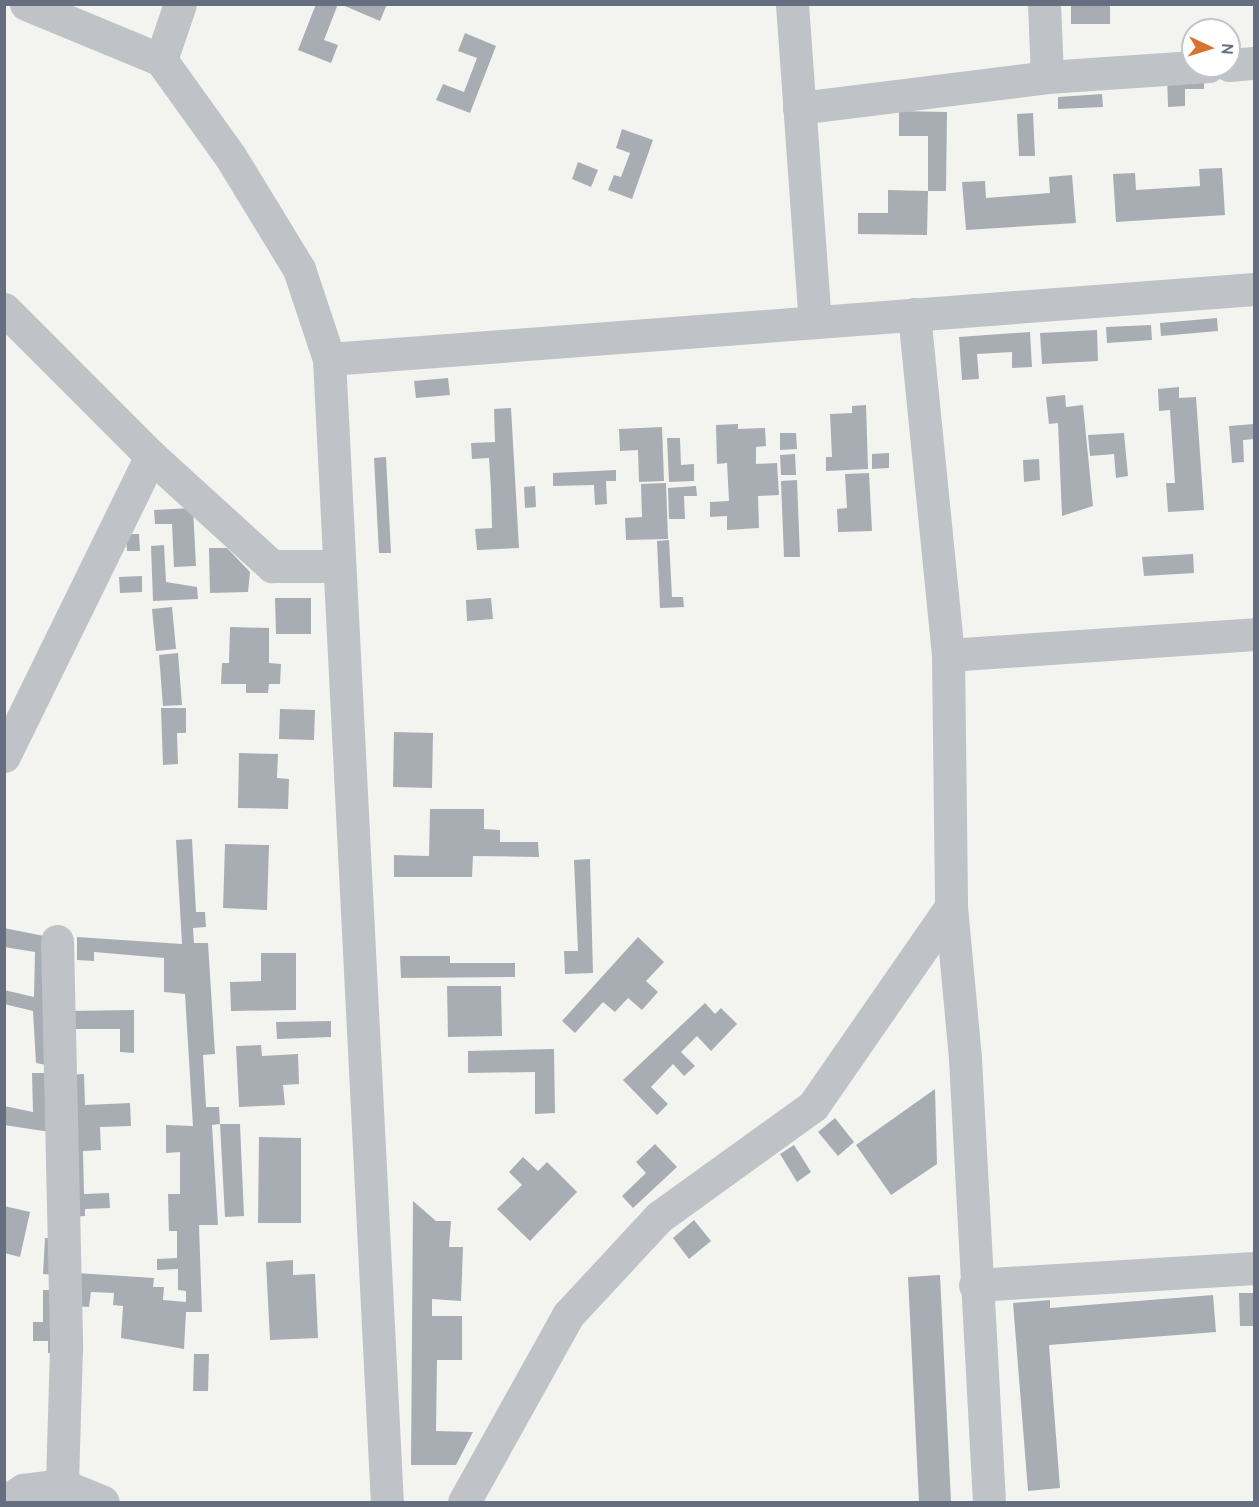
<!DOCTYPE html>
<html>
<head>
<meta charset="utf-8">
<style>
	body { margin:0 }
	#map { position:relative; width:1259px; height:1507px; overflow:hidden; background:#f3f4f0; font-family:Cabin,sans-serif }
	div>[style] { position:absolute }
	.building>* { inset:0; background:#a8adb4 }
	.street>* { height:33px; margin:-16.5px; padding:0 16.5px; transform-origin:16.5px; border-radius:16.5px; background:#bfc2c6 }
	span { translate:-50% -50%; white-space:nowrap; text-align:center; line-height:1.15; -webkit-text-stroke:6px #fff; paint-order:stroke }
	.frame { position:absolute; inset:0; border:6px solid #656f7f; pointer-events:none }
	.north { position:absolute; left:1181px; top:18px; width:60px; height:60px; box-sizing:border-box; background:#fff; border:2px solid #c1c5cc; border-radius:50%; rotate:94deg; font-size:16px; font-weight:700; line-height:24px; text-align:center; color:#656f7f }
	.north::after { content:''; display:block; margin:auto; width:21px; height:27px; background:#d6742f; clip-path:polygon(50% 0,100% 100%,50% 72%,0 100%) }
</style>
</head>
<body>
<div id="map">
	<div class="building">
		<div style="clip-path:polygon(316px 4px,338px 4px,324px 40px,338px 45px,331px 63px,298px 50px)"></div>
		<div style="clip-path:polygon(340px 4px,387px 4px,380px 21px)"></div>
		<div style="clip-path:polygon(1071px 4px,1110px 4px,1110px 24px,1071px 24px)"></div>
		<div style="clip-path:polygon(465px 33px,496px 46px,470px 113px,436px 100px,443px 84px,464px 92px,477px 58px,458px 51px)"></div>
		<div style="clip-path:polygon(1204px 73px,1204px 89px,1185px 89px,1185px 106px,1168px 107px,1167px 74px)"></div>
		<div style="clip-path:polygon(1102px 94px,1103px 107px,1058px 109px,1058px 97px)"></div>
		<div style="clip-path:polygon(899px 111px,947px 112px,946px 191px,928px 191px,928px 136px,899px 136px)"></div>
		<div style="clip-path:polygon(1033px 113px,1035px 156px,1019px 156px,1017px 114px)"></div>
		<div style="clip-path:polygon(622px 129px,653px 140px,632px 199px,608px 190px,614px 175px,621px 177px,630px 153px,616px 148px)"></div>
		<div style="clip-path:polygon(578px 162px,598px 170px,591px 187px,572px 179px)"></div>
		<div style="clip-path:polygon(1222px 168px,1225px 215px,1116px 222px,1113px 174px,1135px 173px,1136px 190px,1200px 186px,1199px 169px)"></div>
		<div style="clip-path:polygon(1072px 175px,1076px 223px,966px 230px,962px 182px,985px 181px,986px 198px,1050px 193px,1049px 177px)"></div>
		<div style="clip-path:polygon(888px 190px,928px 191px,927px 235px,858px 234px,858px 213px,888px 213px)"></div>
		<div style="clip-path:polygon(1217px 318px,1218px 331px,1161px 336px,1160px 323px)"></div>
		<div style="clip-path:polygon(1151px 325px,1152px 340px,1107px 343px,1106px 327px)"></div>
		<div style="clip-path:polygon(1097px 330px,1098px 361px,1042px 364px,1040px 333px)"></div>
		<div style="clip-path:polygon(1030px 332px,1032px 367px,1012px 368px,1012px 352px,977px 354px,979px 379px,962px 380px,959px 337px)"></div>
		<div style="clip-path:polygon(448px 378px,450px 395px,416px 398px,414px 381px)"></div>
		<div style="clip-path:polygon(1179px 387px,1179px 398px,1196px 397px,1204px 510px,1168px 512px,1166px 483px,1175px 483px,1170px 410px,1159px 411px,1158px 389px)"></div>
		<div style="clip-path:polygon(1065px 395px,1066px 407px,1083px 405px,1093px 506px,1062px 516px,1058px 423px,1049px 424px,1046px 397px)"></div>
		<div style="clip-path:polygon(866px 405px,868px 469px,826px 471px,826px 457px,832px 457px,830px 414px,852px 413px,852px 406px)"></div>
		<div style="clip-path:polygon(511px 408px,519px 548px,477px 550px,475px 529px,492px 528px,491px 490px,489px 458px,472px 459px,471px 443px,495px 442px,494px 409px)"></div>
		<div style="clip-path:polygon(738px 424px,738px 429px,765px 428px,766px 446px,756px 447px,756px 464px,777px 463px,779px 495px,758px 496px,759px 528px,727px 530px,727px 516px,710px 517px,710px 502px,729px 501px,727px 463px,717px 464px,716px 425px)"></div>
		<div style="clip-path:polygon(1254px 424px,1254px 439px,1243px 440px,1244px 462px,1232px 463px,1229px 426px)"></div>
		<div style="clip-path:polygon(662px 427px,664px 481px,639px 482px,638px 450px,620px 451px,619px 429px)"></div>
		<div style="clip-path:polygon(780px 433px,796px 433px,797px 449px,780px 450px)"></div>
		<div style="clip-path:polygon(1124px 433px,1128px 476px,1116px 478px,1114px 454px,1090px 456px,1088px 435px)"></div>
		<div style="clip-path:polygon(667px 438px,680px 438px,681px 465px,694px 464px,694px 481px,669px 482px)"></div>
		<div style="clip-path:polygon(889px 453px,889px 468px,872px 469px,872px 454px)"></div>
		<div style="clip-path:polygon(795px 454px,796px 475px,781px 475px,780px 455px)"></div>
		<div style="clip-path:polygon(386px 457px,391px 553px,379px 553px,374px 458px)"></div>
		<div style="clip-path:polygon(1039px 459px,1040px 480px,1024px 482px,1023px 460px)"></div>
		<div style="clip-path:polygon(616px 470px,616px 481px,606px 481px,607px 504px,595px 505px,594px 485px,553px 486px,553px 473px)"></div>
		<div style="clip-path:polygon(869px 473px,872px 531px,838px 532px,837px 509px,847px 508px,845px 474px)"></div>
		<div style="clip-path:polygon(797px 480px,800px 557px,784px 557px,781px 481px)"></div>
		<div style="clip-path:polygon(666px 483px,668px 539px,626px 540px,625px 518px,642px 517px,641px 484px)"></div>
		<div style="clip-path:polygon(535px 486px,536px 507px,525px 508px,524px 487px)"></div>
		<div style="clip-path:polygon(696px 486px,697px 496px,684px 496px,685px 519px,669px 519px,668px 488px)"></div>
		<div style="clip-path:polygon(193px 508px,196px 566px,174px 567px,172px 524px,155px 524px,154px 510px)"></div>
		<div style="clip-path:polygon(126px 534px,139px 534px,140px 551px,127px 551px)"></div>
		<div style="clip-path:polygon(669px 540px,672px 597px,683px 597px,684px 607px,660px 608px,657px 541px)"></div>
		<div style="clip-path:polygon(164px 545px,166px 582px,197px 587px,198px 599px,153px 601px,151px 546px)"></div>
		<div style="clip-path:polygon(209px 548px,227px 548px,250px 572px,248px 592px,210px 593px)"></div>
		<div style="clip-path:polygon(1193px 554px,1194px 573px,1144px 576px,1142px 557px)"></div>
		<div style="clip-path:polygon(142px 576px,142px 592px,120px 593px,119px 577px)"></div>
		<div style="clip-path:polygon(275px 598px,311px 598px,311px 634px,276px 634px)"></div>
		<div style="clip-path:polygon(491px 598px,493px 619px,467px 621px,466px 600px)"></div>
		<div style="clip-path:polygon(172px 607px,176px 649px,156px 651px,152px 609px)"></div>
		<div style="clip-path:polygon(230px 627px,269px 628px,269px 663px,281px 664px,280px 684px,269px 684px,268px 693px,246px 693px,246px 684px,221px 684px,222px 663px,229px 663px)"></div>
		<div style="clip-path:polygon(178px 653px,182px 705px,163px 706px,159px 655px)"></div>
		<div style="clip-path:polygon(161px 708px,186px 708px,186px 733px,177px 733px,178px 764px,163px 765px)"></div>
		<div style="clip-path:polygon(280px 709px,315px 710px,314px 740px,279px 739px)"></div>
		<div style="clip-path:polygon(394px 732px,433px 733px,432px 788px,393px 787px)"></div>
		<div style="clip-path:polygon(239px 753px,278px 754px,277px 778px,289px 779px,288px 809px,238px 808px)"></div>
		<div style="clip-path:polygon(430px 809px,484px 809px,484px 829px,500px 830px,500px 842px,538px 842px,539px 857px,473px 856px,472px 877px,394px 877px,394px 855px,429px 856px)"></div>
		<div style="clip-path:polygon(192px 839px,196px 912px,205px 912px,206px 927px,193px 928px,194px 943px,208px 943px,215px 1054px,203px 1055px,206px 1107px,219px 1107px,220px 1124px,212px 1125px,218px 1225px,199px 1225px,202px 1312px,186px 1312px,184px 1349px,121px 1338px,123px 1306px,113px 1305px,114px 1293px,91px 1292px,89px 1307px,75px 1306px,77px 1273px,154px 1278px,153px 1287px,164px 1287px,163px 1300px,186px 1302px,186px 1291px,178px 1290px,178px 1269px,157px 1270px,157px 1259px,177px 1258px,177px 1231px,169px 1231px,168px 1194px,180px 1194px,180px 1152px,166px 1153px,166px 1125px,193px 1126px,185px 994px,164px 992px,164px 958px,94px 952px,94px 961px,77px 960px,77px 937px,182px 944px,176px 840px)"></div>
		<div style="clip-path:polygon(225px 844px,269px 845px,267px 910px,223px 908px)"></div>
		<div style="clip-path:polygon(590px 859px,593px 973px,565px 974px,564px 951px,578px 951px,574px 860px)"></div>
		<div style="clip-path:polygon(4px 928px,49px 937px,52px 1066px,36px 1063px,33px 1011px,4px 1004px,4px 990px,34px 997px,35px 952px,4px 947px)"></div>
		<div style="clip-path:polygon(638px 937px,664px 962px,646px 981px,658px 992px,642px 1010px,628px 998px,615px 1012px,603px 1002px,575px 1033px,562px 1021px)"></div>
		<div style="clip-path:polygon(261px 953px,296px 953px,296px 1010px,231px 1011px,230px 982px,261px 981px)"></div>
		<div style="clip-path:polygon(400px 956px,450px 956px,450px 963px,515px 963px,515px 977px,401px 978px)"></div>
		<div style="clip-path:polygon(447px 986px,501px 986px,502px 1036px,448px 1037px)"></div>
		<div style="clip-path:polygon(705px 1003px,715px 1014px,721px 1008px,737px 1024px,711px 1051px,697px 1036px,681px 1052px,695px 1066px,684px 1076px,673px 1064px,651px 1087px,668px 1104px,657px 1115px,623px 1080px)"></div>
		<div style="clip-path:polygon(134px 1010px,134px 1053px,120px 1052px,120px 1029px,68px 1029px,68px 1011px)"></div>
		<div style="clip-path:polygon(331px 1021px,331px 1037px,277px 1039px,276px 1022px)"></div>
		<div style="clip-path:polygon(261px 1045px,262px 1056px,298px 1054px,299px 1084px,283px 1085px,285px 1105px,239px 1107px,236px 1046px)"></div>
		<div style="clip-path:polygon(554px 1049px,555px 1113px,535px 1114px,535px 1072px,468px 1073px,468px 1051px)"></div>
		<div style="clip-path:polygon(32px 1073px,49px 1073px,50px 1132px,4px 1125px,4px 1106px,33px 1112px)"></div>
		<div style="clip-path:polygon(84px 1074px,85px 1105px,130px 1103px,131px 1126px,100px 1127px,101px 1150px,83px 1151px,84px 1194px,109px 1193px,110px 1208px,85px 1209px,85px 1216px,70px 1217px,66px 1075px)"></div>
		<div style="clip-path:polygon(935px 1089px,937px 1164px,891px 1195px,856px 1145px)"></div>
		<div style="clip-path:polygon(835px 1118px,854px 1142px,838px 1156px,818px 1132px)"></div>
		<div style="clip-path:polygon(220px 1124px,240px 1124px,244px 1216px,225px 1217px)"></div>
		<div style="clip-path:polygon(259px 1137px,301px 1138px,301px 1223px,258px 1223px)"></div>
		<div style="clip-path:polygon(655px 1144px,677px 1167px,633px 1208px,622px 1196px,646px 1173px,636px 1162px)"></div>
		<div style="clip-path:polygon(794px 1145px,811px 1172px,797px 1182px,780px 1154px)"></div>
		<div style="clip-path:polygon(523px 1157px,538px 1171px,547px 1162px,577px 1192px,530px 1241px,497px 1209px,522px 1185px,509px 1172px)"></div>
		<div style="clip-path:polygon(413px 1201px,436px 1221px,451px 1221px,449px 1247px,463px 1247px,461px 1301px,432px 1299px,432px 1316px,462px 1316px,462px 1360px,437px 1360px,436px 1431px,473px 1432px,456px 1465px,411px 1465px)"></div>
		<div style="clip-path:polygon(4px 1206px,30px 1212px,20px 1257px,4px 1253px)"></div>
		<div style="clip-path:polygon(694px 1220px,711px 1241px,689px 1259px,673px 1238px)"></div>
		<div style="clip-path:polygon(45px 1238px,58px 1239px,56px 1275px,43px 1274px)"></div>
		<div style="clip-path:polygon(293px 1260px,293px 1275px,315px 1274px,318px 1338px,270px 1340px,266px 1262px)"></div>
		<div style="clip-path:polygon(940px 1275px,951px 1502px,919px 1502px,908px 1277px)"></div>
		<div style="clip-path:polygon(43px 1290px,57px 1290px,56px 1353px,48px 1353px,48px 1341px,33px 1341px,33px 1322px,43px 1322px)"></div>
		<div style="clip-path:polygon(1239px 1293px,1254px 1293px,1254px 1326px,1240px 1326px)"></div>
		<div style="clip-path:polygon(1213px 1295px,1216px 1332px,1049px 1345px,1060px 1488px,1028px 1491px,1013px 1303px,1050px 1300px,1050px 1308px)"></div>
		<div style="clip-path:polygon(194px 1354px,209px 1354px,208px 1391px,193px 1391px)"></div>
	</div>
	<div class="street">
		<div style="left:26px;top:4px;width:146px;rotate:22.5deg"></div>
		<div style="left:161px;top:60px;width:118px;rotate:54.3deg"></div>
		<div style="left:230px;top:156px;width:132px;rotate:58.6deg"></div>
		<div style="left:299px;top:269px;width:95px;rotate:71.6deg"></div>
		<div style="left:329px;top:359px;width:1144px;rotate:87.1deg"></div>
		<div style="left:792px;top:4px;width:319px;rotate:85.9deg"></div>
		<div style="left:1044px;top:4px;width:73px;rotate:87.6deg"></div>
		<div style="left:161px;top:60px;width:59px;rotate:-71.3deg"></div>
		<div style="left:1229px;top:65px;width:25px;rotate:-5deg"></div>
		<div style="left:799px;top:108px;width:250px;rotate:-7.1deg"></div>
		<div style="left:1047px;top:77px;width:162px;rotate:-3.9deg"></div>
		<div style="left:4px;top:309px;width:208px;rotate:45deg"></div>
		<div style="left:151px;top:456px;width:164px;rotate:42.3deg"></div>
		<div style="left:272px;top:566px;width:67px"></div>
		<div style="left:914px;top:314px;width:343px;rotate:84.3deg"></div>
		<div style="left:948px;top:655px;width:252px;rotate:89.3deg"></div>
		<div style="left:951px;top:907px;width:153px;rotate:84.7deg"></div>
		<div style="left:965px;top:1059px;width:444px;rotate:86.9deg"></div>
		<div style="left:329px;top:359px;width:928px;rotate:-4.33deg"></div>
		<div style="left:948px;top:655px;width:307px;rotate:-3.9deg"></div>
		<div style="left:4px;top:756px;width:334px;rotate:-63.9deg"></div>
		<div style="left:57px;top:941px;width:407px;rotate:88.7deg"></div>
		<div style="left:66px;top:1348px;width:137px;rotate:91.7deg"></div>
		<div style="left:975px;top:1285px;width:280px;rotate:-3.5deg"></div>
		<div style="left:5px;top:1502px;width:22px;rotate:-34deg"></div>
		<div style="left:23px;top:1490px;width:39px;rotate:-7deg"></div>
		<div style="left:62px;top:1485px;width:44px;rotate:22.5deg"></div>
		<div style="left:464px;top:1502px;width:214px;rotate:-60.9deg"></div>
		<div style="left:568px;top:1315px;width:134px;rotate:-47.1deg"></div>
		<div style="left:659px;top:1217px;width:190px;rotate:-35.8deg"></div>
		<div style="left:813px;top:1106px;width:242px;rotate:-55.3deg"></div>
	</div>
	<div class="frame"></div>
	<div class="north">N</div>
</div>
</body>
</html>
